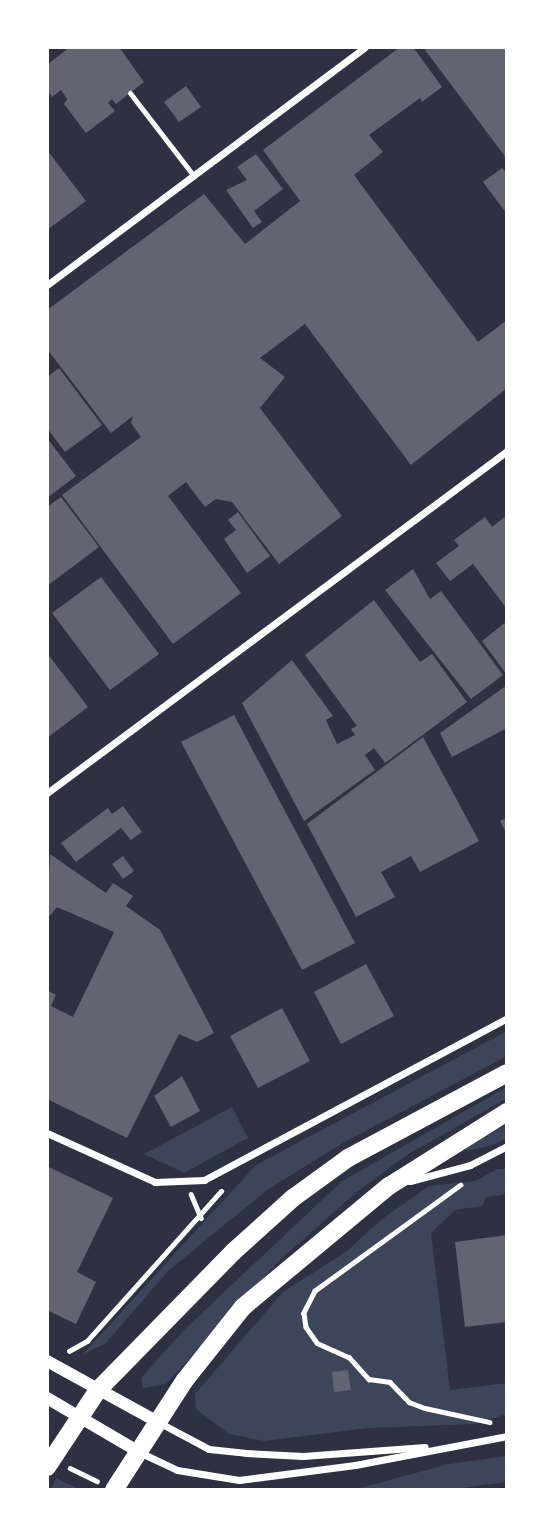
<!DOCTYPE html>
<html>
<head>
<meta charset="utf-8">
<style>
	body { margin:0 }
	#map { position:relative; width:554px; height:1537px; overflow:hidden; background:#2d3142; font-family:"PT Sans Narrow",sans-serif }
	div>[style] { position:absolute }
	.green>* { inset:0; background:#3c4559 }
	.building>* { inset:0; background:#626471 }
	.path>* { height:4.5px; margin:-2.25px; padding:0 2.25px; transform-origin:2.25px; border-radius:2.25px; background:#fff }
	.service>* { height:5px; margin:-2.5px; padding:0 2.5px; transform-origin:2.5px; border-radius:2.5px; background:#fff }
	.minor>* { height:7px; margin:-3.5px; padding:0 3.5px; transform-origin:3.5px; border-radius:3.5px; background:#fff }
	.tertiary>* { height:12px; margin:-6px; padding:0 6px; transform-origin:6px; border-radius:6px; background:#fff }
	.primary>* { height:18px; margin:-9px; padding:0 9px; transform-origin:9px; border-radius:9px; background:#fff }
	span { translate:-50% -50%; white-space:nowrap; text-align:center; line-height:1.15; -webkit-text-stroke:5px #fff; paint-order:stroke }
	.frame { position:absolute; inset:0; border:49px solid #fff; pointer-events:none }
</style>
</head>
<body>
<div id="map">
	<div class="green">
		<div style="clip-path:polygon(507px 1031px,507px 1056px,343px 1143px,267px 1190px,168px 1271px,106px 1343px,82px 1355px,256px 1165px)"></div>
		<div style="clip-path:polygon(507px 1087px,507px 1098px,407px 1155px,353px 1195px,279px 1261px,166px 1384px,143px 1388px,141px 1378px,184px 1330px,342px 1181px)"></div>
		<div style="clip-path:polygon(232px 1107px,248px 1138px,184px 1173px,144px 1154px)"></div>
		<div style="clip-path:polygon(507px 1125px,507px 1138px,493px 1145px,467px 1151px,465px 1147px)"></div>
		<div style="clip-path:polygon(498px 1169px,507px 1169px,507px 1194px,487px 1197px,482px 1206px,455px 1210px,431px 1233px,450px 1390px,507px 1383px,507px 1414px,475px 1424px,368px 1428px,264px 1441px,229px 1434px,196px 1409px,195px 1394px,283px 1292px,347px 1251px,382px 1219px,429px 1186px,475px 1181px)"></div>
		<div style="clip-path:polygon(507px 1456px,507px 1482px,446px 1490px,352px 1490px,449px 1464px)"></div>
		<div style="clip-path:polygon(56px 1478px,81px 1490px,51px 1490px)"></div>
	</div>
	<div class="building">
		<div style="clip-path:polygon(70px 47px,119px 47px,144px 82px,116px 104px,112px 99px,108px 103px,115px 111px,86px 133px,64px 104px,67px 99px,61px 90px,52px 97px,47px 90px,47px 65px)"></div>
		<div style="clip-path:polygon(400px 47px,413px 47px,442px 87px,422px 102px,420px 98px,369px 135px,383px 152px,354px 175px,478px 342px,507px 320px,507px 388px,411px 465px,305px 324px,260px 358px,285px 377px,260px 408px,342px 516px,279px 564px,232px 502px,216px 499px,205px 507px,186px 482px,168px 496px,241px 593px,173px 644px,62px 495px,141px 437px,131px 423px,133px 416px,111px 433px,47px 349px,47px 310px,204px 194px,245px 244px,300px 201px,263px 150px)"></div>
		<div style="clip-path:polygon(429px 47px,507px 47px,507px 159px,425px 50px)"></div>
		<div style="clip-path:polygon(186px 86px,201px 107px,179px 122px,164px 102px)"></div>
		<div style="clip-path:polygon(47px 150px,86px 201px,47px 230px)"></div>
		<div style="clip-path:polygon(256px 154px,283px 189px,254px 211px,262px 222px,253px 228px,226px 190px,247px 180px,237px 167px)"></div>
		<div style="clip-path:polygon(502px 168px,507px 174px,507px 214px,483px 182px)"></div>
		<div style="clip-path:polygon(59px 368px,102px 425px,65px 452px,47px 428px,47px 377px)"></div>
		<div style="clip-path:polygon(47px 438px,76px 476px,47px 498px)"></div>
		<div style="clip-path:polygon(61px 497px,99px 547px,47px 586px,47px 507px)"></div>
		<div style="clip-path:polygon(238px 512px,270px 556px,247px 573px,224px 539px,236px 530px,228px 520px)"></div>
		<div style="clip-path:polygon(507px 515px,505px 544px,507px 609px,473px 564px,450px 581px,436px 563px,459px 546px,454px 540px,485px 517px,492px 527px)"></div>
		<div style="clip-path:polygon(413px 569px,430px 599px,441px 591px,503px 675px,471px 699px,385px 590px)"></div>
		<div style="clip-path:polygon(101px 577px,159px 654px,110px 690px,52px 613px)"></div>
		<div style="clip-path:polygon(374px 600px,420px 662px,432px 654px,467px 702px,385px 763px,374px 748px,365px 755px,375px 770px,304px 821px,242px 703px,292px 660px,333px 716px,326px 720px,337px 744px,355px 735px,351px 729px,357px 726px,305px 655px)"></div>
		<div style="clip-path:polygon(507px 621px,507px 675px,482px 641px)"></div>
		<div style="clip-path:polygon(47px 653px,88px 707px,47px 738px)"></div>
		<div style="clip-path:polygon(507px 685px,507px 728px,452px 757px,440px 733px)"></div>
		<div style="clip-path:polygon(234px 715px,355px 943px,302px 970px,181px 742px)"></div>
		<div style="clip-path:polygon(423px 737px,479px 841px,420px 872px,411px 856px,381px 872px,395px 897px,356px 917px,307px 824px)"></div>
		<div style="clip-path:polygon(123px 806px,142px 832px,131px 840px,121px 828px,76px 862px,61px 843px,108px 808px,112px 814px)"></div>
		<div style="clip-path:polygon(507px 818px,507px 834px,500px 821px)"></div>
		<div style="clip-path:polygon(50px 854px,106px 893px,113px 883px,133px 896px,126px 906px,160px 930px,214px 1033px,197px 1042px,179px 1034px,127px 1138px,47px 1099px,47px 990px,56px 995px,51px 1006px,73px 1017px,114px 932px,57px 907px,47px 919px)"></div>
		<div style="clip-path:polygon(123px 856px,134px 871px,123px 879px,112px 864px)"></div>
		<div style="clip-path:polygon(366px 964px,394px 1016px,341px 1044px,314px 992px)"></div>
		<div style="clip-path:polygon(282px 1008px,310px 1061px,258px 1088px,230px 1036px)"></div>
		<div style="clip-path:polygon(182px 1076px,200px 1111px,171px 1127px,154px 1096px)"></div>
		<div style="clip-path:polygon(47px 1166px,113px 1198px,77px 1272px,96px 1282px,76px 1324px,47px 1310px)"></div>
		<div style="clip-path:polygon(507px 1235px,507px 1322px,465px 1327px,455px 1242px)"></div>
		<div style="clip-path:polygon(348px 1370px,351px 1390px,334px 1392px,332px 1372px)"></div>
	</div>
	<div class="path">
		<div style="left:461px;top:1185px;width:180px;rotate:144deg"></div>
		<div style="left:315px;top:1291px;width:25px;rotate:117deg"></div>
		<div style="left:304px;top:1313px;width:14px;rotate:82deg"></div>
		<div style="left:306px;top:1327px;width:19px;rotate:55deg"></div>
		<div style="left:317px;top:1343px;width:35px;rotate:24deg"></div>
		<div style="left:349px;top:1357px;width:30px;rotate:48deg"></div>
		<div style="left:369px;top:1379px;width:21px;rotate:8deg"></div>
		<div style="left:390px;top:1382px;width:28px;rotate:46deg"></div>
		<div style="left:409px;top:1402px;width:17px;rotate:21deg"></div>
		<div style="left:425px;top:1408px;width:66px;rotate:12.3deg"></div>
		<div style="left:191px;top:1194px;width:26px;rotate:67deg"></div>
		<div style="left:69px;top:1351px;width:21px;rotate:-29deg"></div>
		<div style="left:87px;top:1341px;width:201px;rotate:-48.2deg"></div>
		<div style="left:70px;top:1468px;width:30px;rotate:26deg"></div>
	</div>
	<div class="service">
		<div style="left:130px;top:93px;width:105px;rotate:52.4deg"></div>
	</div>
	<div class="minor">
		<div style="left:47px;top:285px;width:397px;rotate:-36.8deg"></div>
		<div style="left:47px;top:793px;width:573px;rotate:-36.63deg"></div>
		<div style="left:47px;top:1133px;width:119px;rotate:24.4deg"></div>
		<div style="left:155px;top:1182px;width:49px;rotate:-2.3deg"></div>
		<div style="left:204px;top:1180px;width:344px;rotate:-28.1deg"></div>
		<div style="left:410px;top:1181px;width:62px;rotate:-14.9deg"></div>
		<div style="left:470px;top:1165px;width:42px;rotate:-27.2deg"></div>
		<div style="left:160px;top:1423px;width:55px;rotate:28deg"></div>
		<div style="left:209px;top:1449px;width:37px;rotate:6deg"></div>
		<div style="left:246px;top:1453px;width:57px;rotate:3deg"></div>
		<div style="left:303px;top:1456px;width:122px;rotate:-4.2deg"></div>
		<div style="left:139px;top:1452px;width:42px;rotate:25.3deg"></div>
		<div style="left:177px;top:1470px;width:63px;rotate:9.2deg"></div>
		<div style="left:239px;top:1480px;width:117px;rotate:-7.4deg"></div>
		<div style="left:355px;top:1465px;width:155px;rotate:-10.8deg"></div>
	</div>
	<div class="tertiary">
		<div style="left:47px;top:1361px;width:127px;rotate:28.8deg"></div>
		<div style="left:47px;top:1398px;width:107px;rotate:30.4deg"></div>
	</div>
	<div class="primary">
		<div style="left:47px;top:1467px;width:92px;rotate:-56.5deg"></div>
		<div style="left:98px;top:1390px;width:193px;rotate:-45.6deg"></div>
		<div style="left:233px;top:1252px;width:81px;rotate:-42deg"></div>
		<div style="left:293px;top:1198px;width:68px;rotate:-36deg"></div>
		<div style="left:348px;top:1158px;width:180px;rotate:-28.1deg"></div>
		<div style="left:114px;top:1490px;width:131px;rotate:-57.2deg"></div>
		<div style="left:185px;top:1380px;width:93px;rotate:-51.5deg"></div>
		<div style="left:243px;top:1307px;width:190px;rotate:-39.7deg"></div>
		<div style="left:389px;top:1186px;width:139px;rotate:-32.1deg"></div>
	</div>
	<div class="frame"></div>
</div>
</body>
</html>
